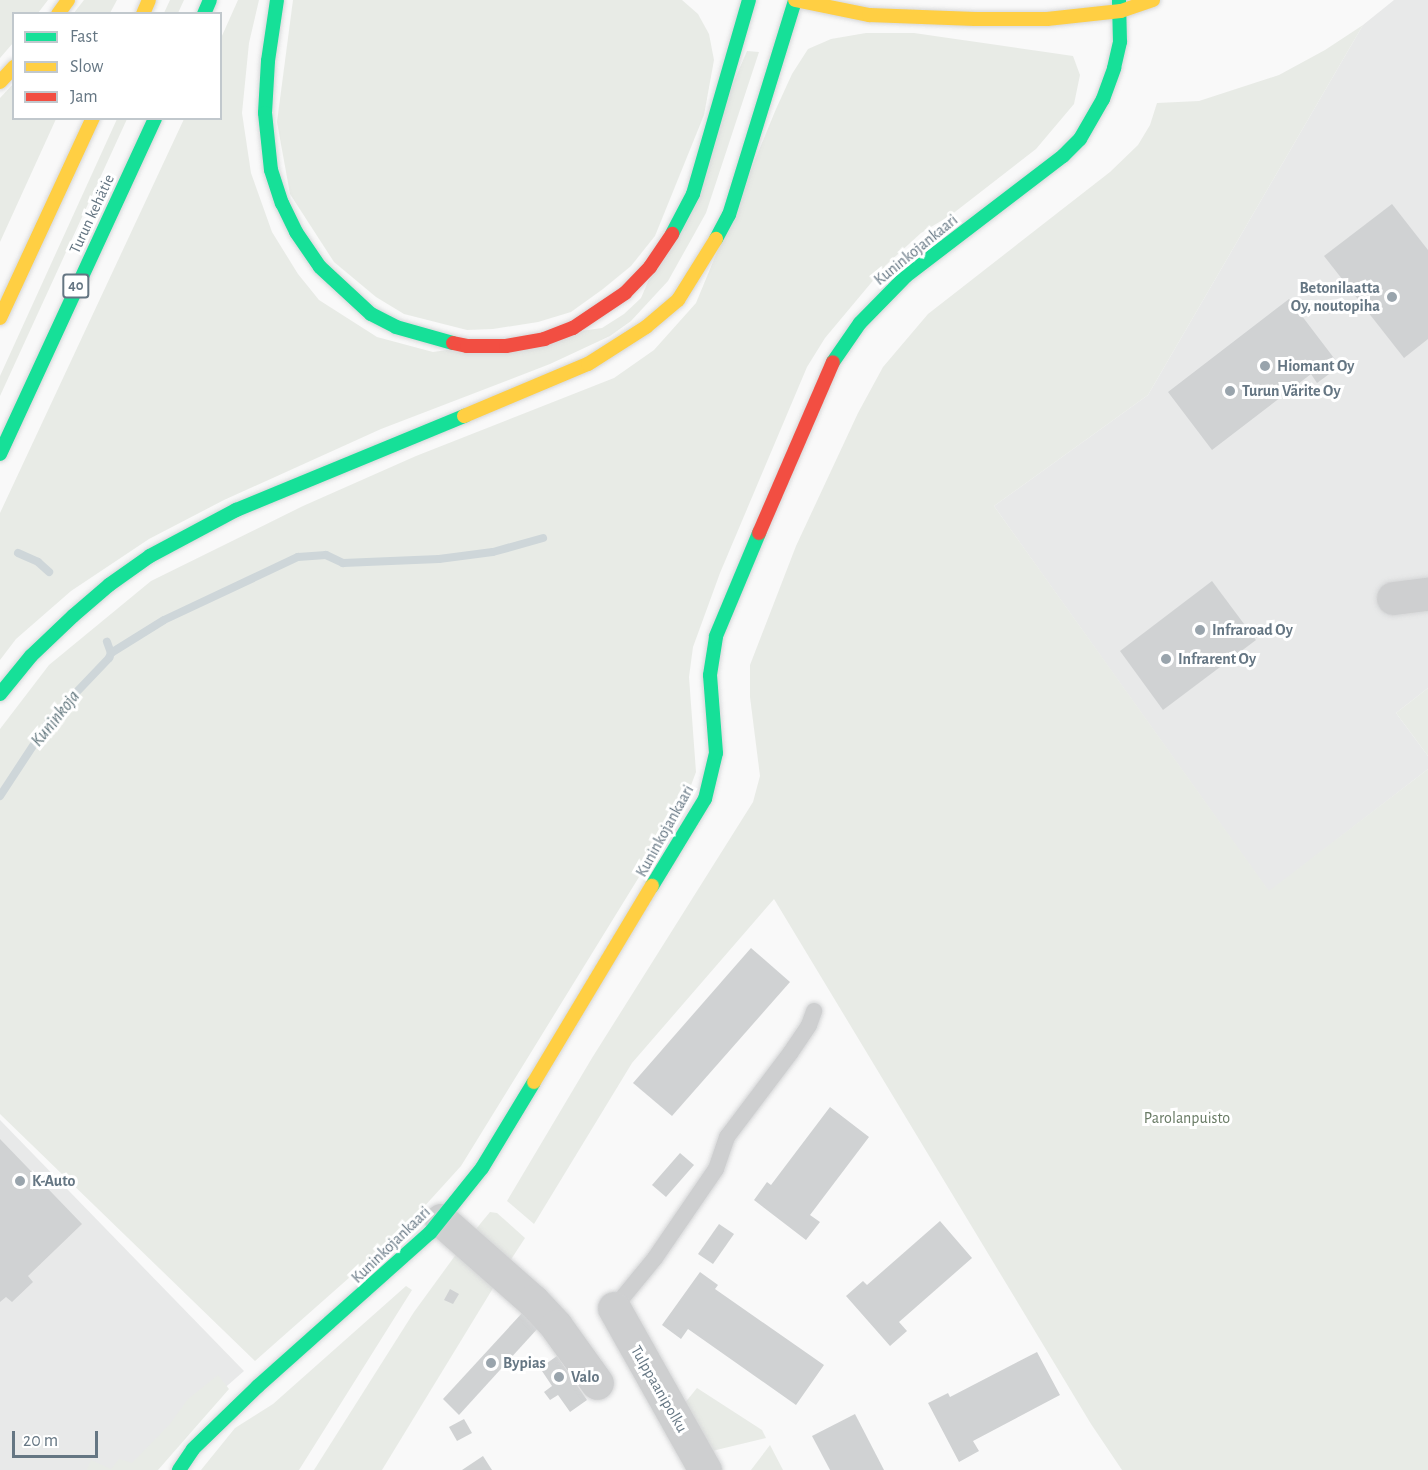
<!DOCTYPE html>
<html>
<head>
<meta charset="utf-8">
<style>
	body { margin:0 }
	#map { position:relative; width:1428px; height:1470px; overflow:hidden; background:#f9f9f9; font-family:"Alegreya Sans",sans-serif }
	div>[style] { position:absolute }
	.built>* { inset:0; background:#e8e9e9 }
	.green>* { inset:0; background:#e8ebe6 }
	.stream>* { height:8px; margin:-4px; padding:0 4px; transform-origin:4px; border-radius:4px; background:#ced6d9 }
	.building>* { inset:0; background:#d0d2d3 }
	.roads { filter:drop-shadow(0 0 2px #d5d6d7) drop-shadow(0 0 2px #d5d6d7) }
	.lane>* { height:16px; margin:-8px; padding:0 8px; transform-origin:8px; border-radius:8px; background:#cecfd0 }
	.street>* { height:33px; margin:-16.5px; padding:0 16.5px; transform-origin:16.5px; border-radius:16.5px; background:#cecfd0 }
	.fast>* { height:14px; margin:-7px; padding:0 7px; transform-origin:7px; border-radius:7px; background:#16e098 }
	.slow>* { height:14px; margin:-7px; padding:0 7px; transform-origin:7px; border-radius:7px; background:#ffcf43 }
	.jam>* { height:14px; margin:-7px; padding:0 7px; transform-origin:7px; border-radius:7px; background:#f24e42 }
	.dots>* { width:16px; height:16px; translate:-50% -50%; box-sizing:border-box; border:3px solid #fff; border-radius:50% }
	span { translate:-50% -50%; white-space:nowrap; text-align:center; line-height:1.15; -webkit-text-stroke:6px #fff; paint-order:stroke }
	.shield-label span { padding:2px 4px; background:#fff; border:2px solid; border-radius:4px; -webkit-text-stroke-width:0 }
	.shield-label { font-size:15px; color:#657683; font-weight:700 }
	.street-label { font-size:16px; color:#657683 }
	.poi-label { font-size:16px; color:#657683; font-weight:700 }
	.right { translate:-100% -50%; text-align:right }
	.left { translate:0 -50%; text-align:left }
	.park-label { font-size:16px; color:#687a64 }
	.water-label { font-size:18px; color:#60757c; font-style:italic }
	.legend { position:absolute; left:12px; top:12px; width:210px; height:108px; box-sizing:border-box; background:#fff; border:2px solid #c1c8cd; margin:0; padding:8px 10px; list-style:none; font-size:18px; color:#657683 }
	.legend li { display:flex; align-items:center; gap:12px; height:30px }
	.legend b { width:30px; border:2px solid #c1c8cd }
	.scale { position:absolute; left:12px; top:1431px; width:86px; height:27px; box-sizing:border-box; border:3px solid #657683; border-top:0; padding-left:8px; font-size:18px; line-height:21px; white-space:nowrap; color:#657683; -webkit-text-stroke:4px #fff; paint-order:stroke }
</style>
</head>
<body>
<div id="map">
	<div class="built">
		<div style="clip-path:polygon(1394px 0,1428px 0,1428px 688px,1396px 713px,1428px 756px,1428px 769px,1269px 892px,994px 506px,1148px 395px,1363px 25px)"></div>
		<div style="clip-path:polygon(0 1120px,244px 1371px,131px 1470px,0 1470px)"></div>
	</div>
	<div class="green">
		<div style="clip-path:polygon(0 0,48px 0,38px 13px,14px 14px,13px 43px,0 58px)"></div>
		<div style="clip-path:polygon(84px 0,117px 0,110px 13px,73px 14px)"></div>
		<div style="clip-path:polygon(170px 0,184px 0,178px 13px,164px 13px)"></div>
		<div style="clip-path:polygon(238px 0,259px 0,249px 43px,242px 113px,251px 173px,272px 232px,298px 274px,319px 300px,377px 337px,433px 352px,602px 328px,624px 314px,641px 298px,747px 51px,759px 52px,706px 213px,668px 281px,631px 321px,610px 336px,550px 364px,381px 429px,224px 500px,149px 539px,71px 591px,16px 639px,0 660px,0 513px,184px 119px,220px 118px,221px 38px)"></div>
		<div style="clip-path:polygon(293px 0,682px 0,698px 14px,709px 34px,714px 60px,704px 115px,655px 236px,631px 266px,603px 289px,571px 312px,538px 322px,493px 329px,467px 330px,404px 314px,376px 297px,334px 262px,290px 194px,277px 122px)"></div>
		<div style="clip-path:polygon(1363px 25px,1148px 395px,994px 506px,1269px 891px,1428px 769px,1428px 1470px,1122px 1470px,1091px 1424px,774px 899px,632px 1063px,534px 1224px,507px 1201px,592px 1058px,753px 802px,760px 776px,750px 697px,750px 665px,796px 546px,858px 413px,883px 367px,928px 314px,1110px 172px,1138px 145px,1150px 125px,1157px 103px,1199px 101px,1279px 75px,1325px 50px)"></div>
		<div style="clip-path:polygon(866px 33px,914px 33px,1073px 56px,1080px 75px,1074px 104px,1036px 149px,951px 215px,921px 233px,886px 265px,825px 338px,807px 367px,720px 573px,693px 647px,689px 677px,696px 772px,684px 804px,461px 1166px,402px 1231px,255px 1361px,0 1114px,0 729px,49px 665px,151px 581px,303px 506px,416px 456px,614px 378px,654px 350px,696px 303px,776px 109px,792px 74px,808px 49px,831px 39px)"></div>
		<div style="clip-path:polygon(13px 84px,14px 118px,56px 119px,0 242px,0 98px)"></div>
		<div style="clip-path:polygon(117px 119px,127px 119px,0 396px,0 376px)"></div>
		<div style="clip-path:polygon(1428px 688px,1428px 756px,1396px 713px)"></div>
		<div style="clip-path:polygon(490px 1212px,497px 1213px,525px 1238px,504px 1270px,471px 1235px)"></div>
		<div style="clip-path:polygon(457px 1253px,498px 1280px,382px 1470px,314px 1470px,414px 1312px)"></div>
		<div style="clip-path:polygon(406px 1286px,412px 1290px,299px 1470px,201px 1470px,235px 1428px,273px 1404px)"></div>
		<div style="clip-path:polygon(218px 1375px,229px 1389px,158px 1470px,87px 1470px,91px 1460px,111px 1469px,119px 1459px,132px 1463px,170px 1424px,188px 1399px)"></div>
		<div style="clip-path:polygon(697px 1388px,762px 1430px,766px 1438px,712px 1451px,684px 1404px)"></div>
		<div style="clip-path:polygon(770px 1445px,783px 1470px,751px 1470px)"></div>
	</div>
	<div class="stream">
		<div style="left:18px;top:553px;width:22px;rotate:24deg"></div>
		<div style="left:38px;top:562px;width:15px;rotate:42deg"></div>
		<div style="left:111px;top:653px;width:62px;rotate:-31.9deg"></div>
		<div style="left:164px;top:620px;width:148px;rotate:-25.2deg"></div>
		<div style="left:298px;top:557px;width:28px;rotate:-4deg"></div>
		<div style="left:326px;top:555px;width:19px;rotate:25deg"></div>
		<div style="left:343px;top:563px;width:96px;rotate:-2.4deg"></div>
		<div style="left:439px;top:559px;width:54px;rotate:-7.4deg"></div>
		<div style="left:493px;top:552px;width:52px;rotate:-15.6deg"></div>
		<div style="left:0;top:796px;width:91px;rotate:-56.7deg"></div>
		<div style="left:50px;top:720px;width:86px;rotate:-46.4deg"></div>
		<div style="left:109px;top:658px;width:5px;rotate:-68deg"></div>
		<div style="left:111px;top:653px;width:12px;rotate:-110deg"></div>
	</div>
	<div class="building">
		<div style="clip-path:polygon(1392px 204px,1428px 250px,1428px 339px,1404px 358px,1324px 256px)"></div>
		<div style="clip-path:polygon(1289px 299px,1340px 366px,1317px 383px,1311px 374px,1212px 450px,1168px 392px)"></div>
		<div style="clip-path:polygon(1212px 581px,1256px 640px,1163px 710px,1120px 651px)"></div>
		<div style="clip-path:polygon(751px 948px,790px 982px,672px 1116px,633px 1083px)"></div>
		<div style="clip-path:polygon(830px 1107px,869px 1137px,810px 1215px,820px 1222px,806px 1240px,754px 1200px,767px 1182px,771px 1185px)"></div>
		<div style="clip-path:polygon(0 1139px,82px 1224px,28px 1276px,33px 1282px,12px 1302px,6px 1297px,0 1302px)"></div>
		<div style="clip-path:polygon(680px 1153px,694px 1165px,666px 1197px,652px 1185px)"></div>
		<div style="clip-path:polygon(940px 1221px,972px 1258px,899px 1322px,907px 1331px,890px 1346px,846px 1296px,863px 1281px,867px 1285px)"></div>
		<div style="clip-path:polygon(719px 1224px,734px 1234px,713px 1264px,698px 1254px)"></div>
		<div style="clip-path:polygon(700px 1272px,718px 1285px,715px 1289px,824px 1365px,796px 1405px,688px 1329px,681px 1339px,662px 1325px)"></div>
		<div style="clip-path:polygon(450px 1289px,459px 1294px,453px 1304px,444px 1300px)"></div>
		<div style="clip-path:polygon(523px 1312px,539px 1327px,459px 1415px,443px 1399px)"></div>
		<div style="clip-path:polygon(1037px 1352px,1060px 1395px,973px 1441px,979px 1451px,959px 1462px,928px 1403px,948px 1393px,950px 1397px)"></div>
		<div style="clip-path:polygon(557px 1356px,587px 1400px,570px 1412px,558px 1395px,550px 1400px,544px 1392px,552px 1386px,540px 1368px)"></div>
		<div style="clip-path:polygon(855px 1414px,884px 1470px,830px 1470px,812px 1436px)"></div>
		<div style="clip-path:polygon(464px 1419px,472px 1433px,457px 1441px,449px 1427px)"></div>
		<div style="clip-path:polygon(483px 1456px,492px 1470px,462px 1470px)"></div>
	</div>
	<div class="roads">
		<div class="lane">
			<div style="left:614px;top:1308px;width:65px;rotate:-50.6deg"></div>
			<div style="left:655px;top:1258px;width:108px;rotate:-55.6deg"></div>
			<div style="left:716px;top:1169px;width:34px;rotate:-71deg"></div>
			<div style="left:727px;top:1137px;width:106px;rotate:-53deg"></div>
			<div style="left:791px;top:1052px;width:32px;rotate:-56deg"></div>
			<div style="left:809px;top:1025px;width:15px;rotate:-70deg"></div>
		</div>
		<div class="street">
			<div style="left:1393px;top:598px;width:35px;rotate:-7deg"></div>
			<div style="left:441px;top:1220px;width:123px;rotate:41.4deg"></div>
			<div style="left:533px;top:1301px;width:34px;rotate:47deg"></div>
			<div style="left:556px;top:1326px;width:70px;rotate:54.3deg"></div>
			<div style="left:614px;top:1308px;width:186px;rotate:60.7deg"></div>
		</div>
		<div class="fast">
			<div style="left:277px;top:0;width:62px;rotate:98.4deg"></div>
			<div style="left:268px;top:61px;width:52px;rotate:93.3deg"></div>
			<div style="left:265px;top:113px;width:57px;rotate:84deg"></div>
			<div style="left:271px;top:170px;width:35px;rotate:72deg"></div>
			<div style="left:282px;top:203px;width:32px;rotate:64deg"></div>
			<div style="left:296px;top:232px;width:42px;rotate:55.6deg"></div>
			<div style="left:320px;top:267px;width:69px;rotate:42.7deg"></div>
			<div style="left:371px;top:314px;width:28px;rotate:27deg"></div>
			<div style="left:396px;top:327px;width:59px;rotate:15.7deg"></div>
			<div style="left:204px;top:14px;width:15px;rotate:-67deg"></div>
			<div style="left:672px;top:234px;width:45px;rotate:-62.3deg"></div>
			<div style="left:693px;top:194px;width:202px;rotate:-73.9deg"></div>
			<div style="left:716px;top:239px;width:27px;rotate:-62deg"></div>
			<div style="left:729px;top:215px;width:225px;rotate:-72.9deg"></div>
			<div style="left:833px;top:362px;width:47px;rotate:-55.3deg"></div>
			<div style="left:860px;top:323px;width:66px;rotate:-45.6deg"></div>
			<div style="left:906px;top:276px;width:198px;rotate:-37.4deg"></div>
			<div style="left:1063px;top:156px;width:24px;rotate:-45deg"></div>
			<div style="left:1080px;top:139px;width:46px;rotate:-60.1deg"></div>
			<div style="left:1103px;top:99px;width:33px;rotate:-70deg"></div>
			<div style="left:1114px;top:68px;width:27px;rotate:-77deg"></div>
			<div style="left:1120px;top:42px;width:42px;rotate:-91.4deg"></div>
			<div style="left:0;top:454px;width:370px;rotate:-65.2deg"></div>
			<div style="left:0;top:694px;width:49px;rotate:-50.8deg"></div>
			<div style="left:31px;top:656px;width:58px;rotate:-43.6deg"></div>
			<div style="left:73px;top:616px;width:48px;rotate:-40.7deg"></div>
			<div style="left:109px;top:585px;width:50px;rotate:-35.3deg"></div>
			<div style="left:150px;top:556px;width:98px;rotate:-28.1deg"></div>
			<div style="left:236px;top:510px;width:247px;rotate:-22.4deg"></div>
			<div style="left:652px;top:886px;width:102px;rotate:-58.7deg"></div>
			<div style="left:705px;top:799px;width:47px;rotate:-76.6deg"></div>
			<div style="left:716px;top:753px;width:78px;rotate:-94.4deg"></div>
			<div style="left:710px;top:675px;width:39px;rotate:-81deg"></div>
			<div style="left:716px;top:636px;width:112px;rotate:-67.3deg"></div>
			<div style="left:179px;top:1470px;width:25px;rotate:-56deg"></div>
			<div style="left:193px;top:1449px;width:91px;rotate:-44.1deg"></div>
			<div style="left:258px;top:1386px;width:230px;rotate:-41.7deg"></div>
			<div style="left:430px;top:1233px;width:83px;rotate:-51.3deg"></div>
			<div style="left:482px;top:1168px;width:100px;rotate:-58.8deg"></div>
		</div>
		<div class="slow">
			<div style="left:795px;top:0;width:76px;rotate:11.5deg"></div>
			<div style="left:869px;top:15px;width:106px;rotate:2.2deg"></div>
			<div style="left:975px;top:19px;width:72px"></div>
			<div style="left:1047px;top:19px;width:74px;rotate:-6.2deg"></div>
			<div style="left:1121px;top:11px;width:34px;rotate:-19deg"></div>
			<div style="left:58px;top:14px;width:17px;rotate:-54deg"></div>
			<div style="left:143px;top:14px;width:15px;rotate:-67deg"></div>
			<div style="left:0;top:82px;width:21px;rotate:-47deg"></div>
			<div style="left:0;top:318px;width:221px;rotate:-65.1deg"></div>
			<div style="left:464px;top:416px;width:134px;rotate:-22.8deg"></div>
			<div style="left:588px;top:364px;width:69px;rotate:-32.5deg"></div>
			<div style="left:646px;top:327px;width:42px;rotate:-40.2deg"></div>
			<div style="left:678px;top:300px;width:72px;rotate:-58.1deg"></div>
			<div style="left:534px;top:1082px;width:229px;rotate:-59deg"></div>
		</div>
		<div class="jam">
			<div style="left:453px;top:343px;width:14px;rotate:12deg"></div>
			<div style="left:467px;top:346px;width:39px"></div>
			<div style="left:506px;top:346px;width:39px;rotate:-10deg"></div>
			<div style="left:544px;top:339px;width:31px;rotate:-21deg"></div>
			<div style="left:573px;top:328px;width:63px;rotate:-33.9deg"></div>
			<div style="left:625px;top:293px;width:36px;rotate:-46deg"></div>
			<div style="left:650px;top:267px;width:40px;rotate:-56deg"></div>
			<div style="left:759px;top:533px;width:186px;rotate:-66.6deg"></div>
		</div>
	</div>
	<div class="dots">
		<div style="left:1392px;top:297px;background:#99a4ac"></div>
		<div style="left:1265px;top:366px;background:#99a4ac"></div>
		<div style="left:1230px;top:391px;background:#99a4ac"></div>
		<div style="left:1200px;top:630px;background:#99a4ac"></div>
		<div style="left:1166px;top:659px;background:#99a4ac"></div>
		<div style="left:20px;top:1181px;background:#99a4ac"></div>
		<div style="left:491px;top:1363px;background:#99a4ac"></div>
		<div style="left:559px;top:1377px;background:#99a4ac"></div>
	</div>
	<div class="shield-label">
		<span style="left:76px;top:286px">40</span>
	</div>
	<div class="street-label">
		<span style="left:92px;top:214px;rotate:-65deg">Turun kehätie</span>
		<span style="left:916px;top:250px;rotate:-39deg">Kuninkojankaari</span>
		<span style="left:665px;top:831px;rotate:-61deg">Kuninkojankaari</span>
		<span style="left:391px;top:1245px;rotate:-44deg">Kuninkojankaari</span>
		<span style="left:659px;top:1389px;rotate:60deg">Tulppaanipolku</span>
	</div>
	<div class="poi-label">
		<span class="right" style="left:1380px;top:297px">Betonilaatta<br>Oy, noutopiha</span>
		<span class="left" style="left:1277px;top:366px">Hiomant Oy</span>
		<span class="left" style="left:1242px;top:391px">Turun Värite Oy</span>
		<span class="left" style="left:1212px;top:630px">Infraroad Oy</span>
		<span class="left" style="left:1178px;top:659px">Infrarent Oy</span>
		<span class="left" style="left:32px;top:1181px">K-Auto</span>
		<span class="left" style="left:503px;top:1363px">Bypias</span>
		<span class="left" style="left:571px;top:1377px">Valo</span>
	</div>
	<div class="park-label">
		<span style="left:1187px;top:1118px">Parolanpuisto</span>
	</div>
	<div class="water-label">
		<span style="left:56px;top:719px;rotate:-51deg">Kuninkoja</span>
	</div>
	<ul class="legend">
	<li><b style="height:8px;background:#16e098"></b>Fast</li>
	<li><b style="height:8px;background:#ffcf43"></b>Slow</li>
	<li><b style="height:8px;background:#f24e42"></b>Jam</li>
	</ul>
	<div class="scale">20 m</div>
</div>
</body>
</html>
